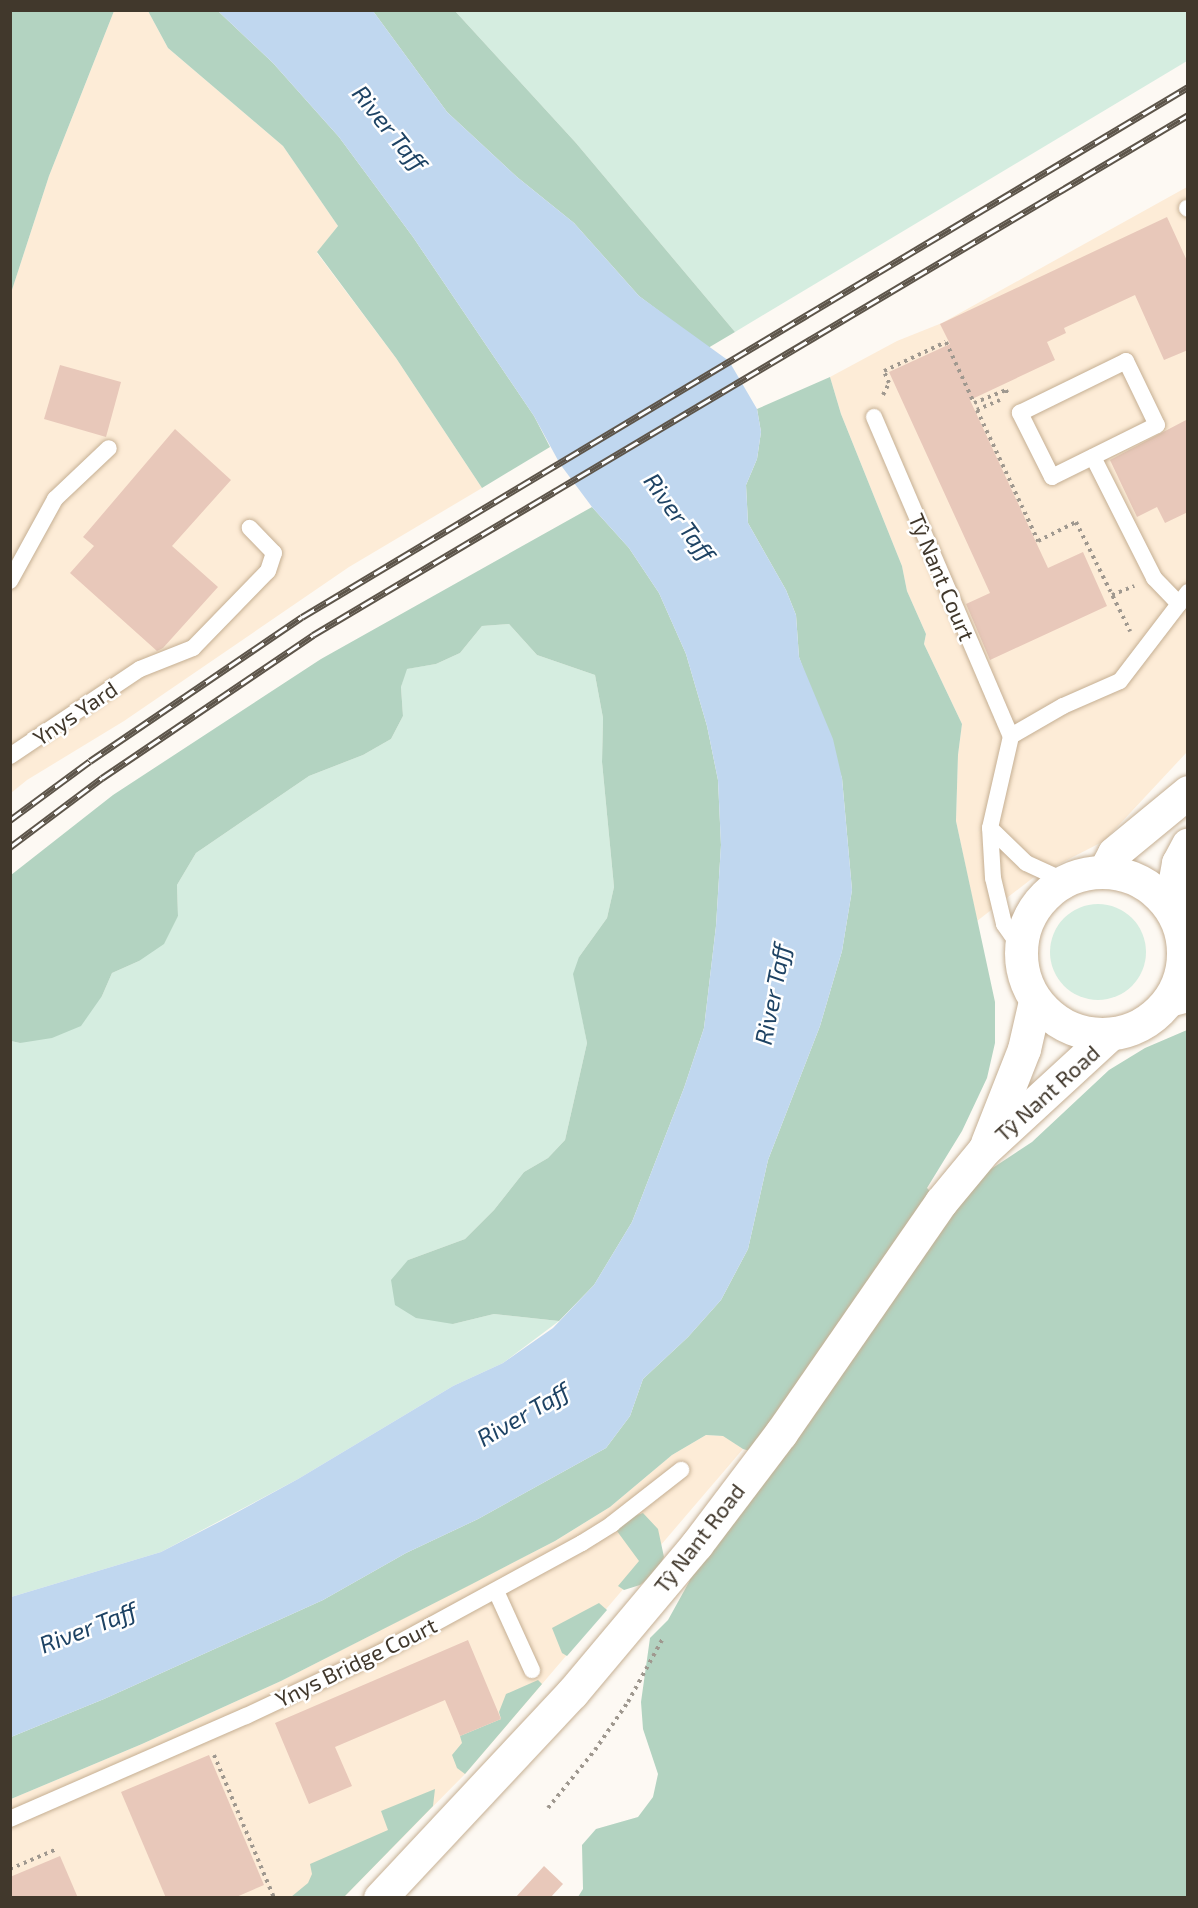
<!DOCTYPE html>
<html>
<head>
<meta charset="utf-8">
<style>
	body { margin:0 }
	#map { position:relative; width:1198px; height:1908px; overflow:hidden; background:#fdf9f3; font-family:"Exo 2",sans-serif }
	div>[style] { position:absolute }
	.built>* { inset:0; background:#fdecd7 }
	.green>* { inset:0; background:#d5ede0 }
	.round { border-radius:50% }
	.forest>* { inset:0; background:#b3d3c1 }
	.water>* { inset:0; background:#c0d7ef }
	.building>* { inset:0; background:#e8c8ba }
	.path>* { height:4px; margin-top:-2px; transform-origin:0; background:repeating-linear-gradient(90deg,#9f988f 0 3px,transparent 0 7.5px) }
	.roads { filter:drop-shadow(0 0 2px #c5af93) drop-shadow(0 0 2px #c5af93) }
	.service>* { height:16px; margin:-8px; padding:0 8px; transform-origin:8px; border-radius:8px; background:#fff }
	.secondary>* { height:33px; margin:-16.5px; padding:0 16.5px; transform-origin:16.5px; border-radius:16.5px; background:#fff }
	.secondary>.ring { margin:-16.5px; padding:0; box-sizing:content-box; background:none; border:33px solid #fff; border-radius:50% }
	.rail>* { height:7px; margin-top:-3.5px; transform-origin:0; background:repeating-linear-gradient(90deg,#fff 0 14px,#5d554a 0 28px); box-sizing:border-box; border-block:2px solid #5d554a }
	span { translate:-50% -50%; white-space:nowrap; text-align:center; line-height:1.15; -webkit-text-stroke:5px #fff; paint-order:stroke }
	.street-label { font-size:22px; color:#41382c }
	.water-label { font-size:24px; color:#1e4364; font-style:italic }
	.frame { position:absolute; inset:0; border:12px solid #41382c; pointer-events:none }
</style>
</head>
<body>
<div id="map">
	<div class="built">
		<div style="clip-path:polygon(114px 11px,148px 11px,168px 48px,283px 146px,338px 226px,317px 253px,396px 358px,482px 488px,349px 567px,124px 721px,27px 780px,11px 793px,11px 293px,49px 176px)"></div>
		<div style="clip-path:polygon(1187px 187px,1187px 752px,1104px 841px,1034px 877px,977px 921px,956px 821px,958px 755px,962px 724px,924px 644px,926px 634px,907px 591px,902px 566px,841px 414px,830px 377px,897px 341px,942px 323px)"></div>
		<div style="clip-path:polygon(706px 1435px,724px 1436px,743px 1449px,465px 1774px,344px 1897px,11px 1898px,11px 1799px,142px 1744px,281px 1681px,555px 1541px,610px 1507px,672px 1455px)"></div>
	</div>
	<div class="green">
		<div style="clip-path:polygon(455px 11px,1187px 11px,1187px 61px,735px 332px,576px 143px)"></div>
		<div style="clip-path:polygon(509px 624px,537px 655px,595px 675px,603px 718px,602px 762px,614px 887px,607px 918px,579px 957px,581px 1011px,587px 1043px,565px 1140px,548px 1158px,524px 1172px,494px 1210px,465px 1239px,408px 1260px,453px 1324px,494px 1314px,559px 1321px,503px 1363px,453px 1386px,298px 1479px,161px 1552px,11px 1597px,11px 1041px,20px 1043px,102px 996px,112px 973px,139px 961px,178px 916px,177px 885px,196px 853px,309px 776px,363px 755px,391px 739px,403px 716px,401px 687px,406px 669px,436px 664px,460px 653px,482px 626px)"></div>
		<div class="round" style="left:1050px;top:904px;width:96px;height:96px"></div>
	</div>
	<div class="forest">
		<div style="clip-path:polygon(11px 10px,114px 11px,49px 176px,11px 293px)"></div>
		<div style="clip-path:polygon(148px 11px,218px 11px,273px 63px,339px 137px,413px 237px,534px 416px,550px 447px,482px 488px,396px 358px,317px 252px,338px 226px,283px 146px,168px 48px)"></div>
		<div style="clip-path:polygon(373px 11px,455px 11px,576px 143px,735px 332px,708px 348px,639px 296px,574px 223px,517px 177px,447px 112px)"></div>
		<div style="clip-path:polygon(830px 377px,841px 414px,902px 566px,907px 591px,926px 634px,924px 644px,962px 724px,958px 755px,956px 821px,995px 1002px,995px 1043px,987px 1078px,962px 1131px,927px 1188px,941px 1202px,1032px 1142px,1109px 1070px,1145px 1048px,1187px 1030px,1187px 1897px,578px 1897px,583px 1889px,582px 1845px,596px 1829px,638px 1817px,653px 1797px,658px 1774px,643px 1729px,641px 1702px,650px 1638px,668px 1620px,689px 1582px,701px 1550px,763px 1455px,743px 1449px,723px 1436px,706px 1435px,672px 1455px,610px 1507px,555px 1541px,472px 1584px,281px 1681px,142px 1744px,11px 1799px,11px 1737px,104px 1699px,323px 1600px,406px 1553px,478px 1519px,606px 1448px,630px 1416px,643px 1379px,688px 1337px,721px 1300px,748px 1249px,768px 1160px,820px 1026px,842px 951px,852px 890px,842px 778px,799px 657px,796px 615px,786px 590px,748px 523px,746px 485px,757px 459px,761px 432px,757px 409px)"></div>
		<div style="clip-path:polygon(592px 507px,629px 548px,659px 593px,686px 654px,707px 726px,718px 780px,721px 845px,716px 926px,704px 1028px,684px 1088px,632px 1222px,594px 1285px,559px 1321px,494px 1314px,453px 1324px,416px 1318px,395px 1305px,391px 1280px,408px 1260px,465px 1239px,494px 1210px,524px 1172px,548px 1158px,565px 1140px,587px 1043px,573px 974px,579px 957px,607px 918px,614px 887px,602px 762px,603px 718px,595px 675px,537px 655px,509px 624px,482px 626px,460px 653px,436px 664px,407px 669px,401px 687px,403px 716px,391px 739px,363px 755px,309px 776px,196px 853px,177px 885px,178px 916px,164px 944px,139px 961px,112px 973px,102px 996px,81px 1026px,52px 1038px,20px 1043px,11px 1041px,11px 875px,113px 795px,321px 659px)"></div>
		<div style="clip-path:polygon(643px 1513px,658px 1529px,664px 1557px,656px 1573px,640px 1585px,624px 1590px,618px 1586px,639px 1561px,614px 1527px,625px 1519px)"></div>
		<div style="clip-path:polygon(599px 1603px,607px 1610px,567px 1656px,562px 1653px,552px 1628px)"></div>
		<div style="clip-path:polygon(538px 1680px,542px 1684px,465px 1774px,457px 1768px,452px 1755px,462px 1743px,460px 1736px,501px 1719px,499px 1712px,506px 1694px)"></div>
		<div style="clip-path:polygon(435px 1789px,433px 1806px,344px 1897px,291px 1897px,308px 1883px,312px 1874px,310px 1864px,388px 1830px,381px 1811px)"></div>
	</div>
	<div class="water">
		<div style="clip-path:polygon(218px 11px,373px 11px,447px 112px,517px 177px,574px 223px,639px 296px,729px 361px,757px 409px,761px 432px,757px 459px,746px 485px,748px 523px,786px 590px,796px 615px,799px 657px,833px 739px,842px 778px,852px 890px,842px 951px,820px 1026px,768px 1160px,748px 1249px,721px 1300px,688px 1337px,643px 1379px,630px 1416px,606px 1448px,478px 1519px,406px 1553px,323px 1600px,104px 1699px,11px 1737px,11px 1597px,161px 1552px,221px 1521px,298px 1479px,453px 1386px,503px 1363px,553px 1328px,594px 1285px,632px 1222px,684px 1088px,704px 1028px,716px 926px,721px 845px,718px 780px,707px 726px,686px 654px,659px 593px,629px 548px,592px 507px,560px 464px,534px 416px,413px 237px,339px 137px,273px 63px)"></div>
	</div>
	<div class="building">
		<div style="clip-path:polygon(1167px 217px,1188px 263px,1188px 350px,1164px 360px,1135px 295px,1064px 328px,1066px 333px,1047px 342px,1055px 360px,970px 400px,1048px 568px,1083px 552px,1107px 606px,990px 660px,966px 604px,990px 593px,889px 372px,950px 344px,940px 324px)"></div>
		<div style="clip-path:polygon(60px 365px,121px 382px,106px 437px,44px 419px)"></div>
		<div style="clip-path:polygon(1188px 419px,1188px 512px,1165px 523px,1157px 507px,1137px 517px,1110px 460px)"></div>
		<div style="clip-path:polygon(175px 429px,231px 480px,172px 546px,218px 587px,163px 648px,157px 651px,70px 573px,94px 546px,83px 537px)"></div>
		<div style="clip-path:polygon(468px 1640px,501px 1719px,460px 1736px,445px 1700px,335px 1747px,352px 1786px,309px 1804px,275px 1723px)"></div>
		<div style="clip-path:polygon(209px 1755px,264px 1885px,234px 1898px,166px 1898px,121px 1792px)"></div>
		<div style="clip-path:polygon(60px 1856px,78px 1898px,10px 1898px,10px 1877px)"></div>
		<div style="clip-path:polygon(544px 1866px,563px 1884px,550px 1898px,515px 1898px)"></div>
	</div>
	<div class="path">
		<div style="left:883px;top:395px;width:13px;rotate:-63deg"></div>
		<div style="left:889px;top:383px;width:13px;rotate:-113deg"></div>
		<div style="left:884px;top:371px;width:68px;rotate:-25.1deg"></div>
		<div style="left:946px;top:342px;width:67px;rotate:65.3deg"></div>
		<div style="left:974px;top:403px;width:35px;rotate:-22deg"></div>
		<div style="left:1006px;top:390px;width:5px;rotate:68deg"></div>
		<div style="left:1000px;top:400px;width:25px;rotate:157deg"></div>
		<div style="left:977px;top:410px;width:145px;rotate:65deg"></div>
		<div style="left:1038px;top:541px;width:42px;rotate:-26.6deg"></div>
		<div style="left:1076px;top:522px;width:122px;rotate:63.6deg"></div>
		<div style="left:1112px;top:595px;width:24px;rotate:-22deg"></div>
		<div style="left:214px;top:1755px;width:155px;rotate:67.2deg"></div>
		<div style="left:548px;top:1808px;width:75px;rotate:-51deg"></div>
		<div style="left:595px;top:1750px;width:58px;rotate:-55.5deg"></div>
		<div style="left:628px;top:1702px;width:73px;rotate:-61.3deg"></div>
		<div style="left:10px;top:1869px;width:51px;rotate:-23.1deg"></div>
	</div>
	<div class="roads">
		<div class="service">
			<div style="left:1187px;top:208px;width:1px;rotate:45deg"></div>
			<div style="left:1126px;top:361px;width:71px;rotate:64.2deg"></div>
			<div style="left:1157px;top:425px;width:117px;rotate:153.7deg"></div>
			<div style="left:1052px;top:477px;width:72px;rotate:-116.6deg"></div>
			<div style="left:1020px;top:413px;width:118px;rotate:-26.1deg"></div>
			<div style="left:874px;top:417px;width:347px;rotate:66.8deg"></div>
			<div style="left:1093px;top:457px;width:136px;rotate:63.2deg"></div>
			<div style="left:1154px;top:578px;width:36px;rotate:46deg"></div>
			<div style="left:10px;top:581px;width:94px;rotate:-61.2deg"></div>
			<div style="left:55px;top:499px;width:74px;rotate:-43.4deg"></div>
			<div style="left:10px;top:756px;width:156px;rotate:-33.8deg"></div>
			<div style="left:140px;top:669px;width:57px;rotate:-21.6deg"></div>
			<div style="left:193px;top:648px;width:107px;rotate:-45.8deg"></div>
			<div style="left:268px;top:571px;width:19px;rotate:-72deg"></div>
			<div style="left:274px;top:553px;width:35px;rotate:-134deg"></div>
			<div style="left:990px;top:828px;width:50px;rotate:44.2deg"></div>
			<div style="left:1026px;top:863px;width:41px;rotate:24.7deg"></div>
			<div style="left:1020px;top:947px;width:28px;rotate:-125deg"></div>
			<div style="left:1004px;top:924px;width:47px;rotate:-103.4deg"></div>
			<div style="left:993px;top:878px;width:50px;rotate:-93.4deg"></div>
			<div style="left:990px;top:828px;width:94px;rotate:-77.1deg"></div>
			<div style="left:1011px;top:736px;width:60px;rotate:-30deg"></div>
			<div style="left:1063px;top:706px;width:62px;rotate:-23.7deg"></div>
			<div style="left:1120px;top:681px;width:112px;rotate:-52.6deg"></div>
			<div style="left:1182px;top:951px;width:7px;rotate:34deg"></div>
			<div style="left:1159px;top:1012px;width:30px;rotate:-15deg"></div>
			<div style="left:496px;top:1591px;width:87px;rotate:65.5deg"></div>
			<div style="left:10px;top:1819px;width:257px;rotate:-23.6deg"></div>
			<div style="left:246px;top:1716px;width:148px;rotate:-25.2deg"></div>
			<div style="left:380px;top:1653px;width:230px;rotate:-28.6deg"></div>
			<div style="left:582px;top:1543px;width:36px;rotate:-32deg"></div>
			<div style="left:612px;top:1524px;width:88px;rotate:-38deg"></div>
		</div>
		<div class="secondary">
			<div class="ring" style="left:1021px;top:872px;width:129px;height:129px"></div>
			<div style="left:1104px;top:872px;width:21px;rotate:-62deg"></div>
			<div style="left:1114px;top:853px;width:96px;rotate:-39.5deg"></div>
			<div style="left:1170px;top:907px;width:45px;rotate:-79.7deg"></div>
			<div style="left:1178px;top:863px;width:21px;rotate:-62deg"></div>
			<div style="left:987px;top:1143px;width:101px;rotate:-68.5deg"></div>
			<div style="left:1024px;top:1049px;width:49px;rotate:-77.1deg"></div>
			<div style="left:380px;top:1898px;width:281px;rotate:-46.9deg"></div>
			<div style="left:572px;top:1693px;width:194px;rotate:-50deg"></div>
			<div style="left:697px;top:1544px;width:139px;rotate:-52.9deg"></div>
			<div style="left:781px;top:1433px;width:281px;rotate:-55.3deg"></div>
			<div style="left:941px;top:1202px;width:67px;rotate:-50.4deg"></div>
			<div style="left:984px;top:1150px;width:170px;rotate:-42.6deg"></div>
		</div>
	</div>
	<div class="rail">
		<div style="left:10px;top:820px;width:99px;rotate:-36.4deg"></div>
		<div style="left:90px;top:761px;width:256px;rotate:-34.2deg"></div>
		<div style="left:302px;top:617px;width:1032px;rotate:-30.89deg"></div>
		<div style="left:10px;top:847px;width:115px;rotate:-36.9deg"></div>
		<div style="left:102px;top:778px;width:255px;rotate:-34.1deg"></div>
		<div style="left:313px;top:635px;width:1018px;rotate:-30.72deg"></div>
	</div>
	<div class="street-label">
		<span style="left:942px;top:577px;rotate:67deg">Tŷ Nant Court</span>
		<span style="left:75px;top:713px;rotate:-34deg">Ynys Yard</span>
		<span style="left:1047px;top:1093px;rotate:-42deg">Tŷ Nant Road</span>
		<span style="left:699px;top:1538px;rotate:-52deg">Tŷ Nant Road</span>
		<span style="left:356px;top:1662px;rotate:-26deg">Ynys Bridge Court</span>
	</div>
	<div class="water-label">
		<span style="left:390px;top:128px;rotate:51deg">River Taff</span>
		<span style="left:680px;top:517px;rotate:54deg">River Taff</span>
		<span style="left:772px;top:994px;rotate:-79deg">River Taff</span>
		<span style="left:523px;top:1414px;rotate:-30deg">River Taff</span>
		<span style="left:88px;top:1627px;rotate:-21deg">River Taff</span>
	</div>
	<div class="frame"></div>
</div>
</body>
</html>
